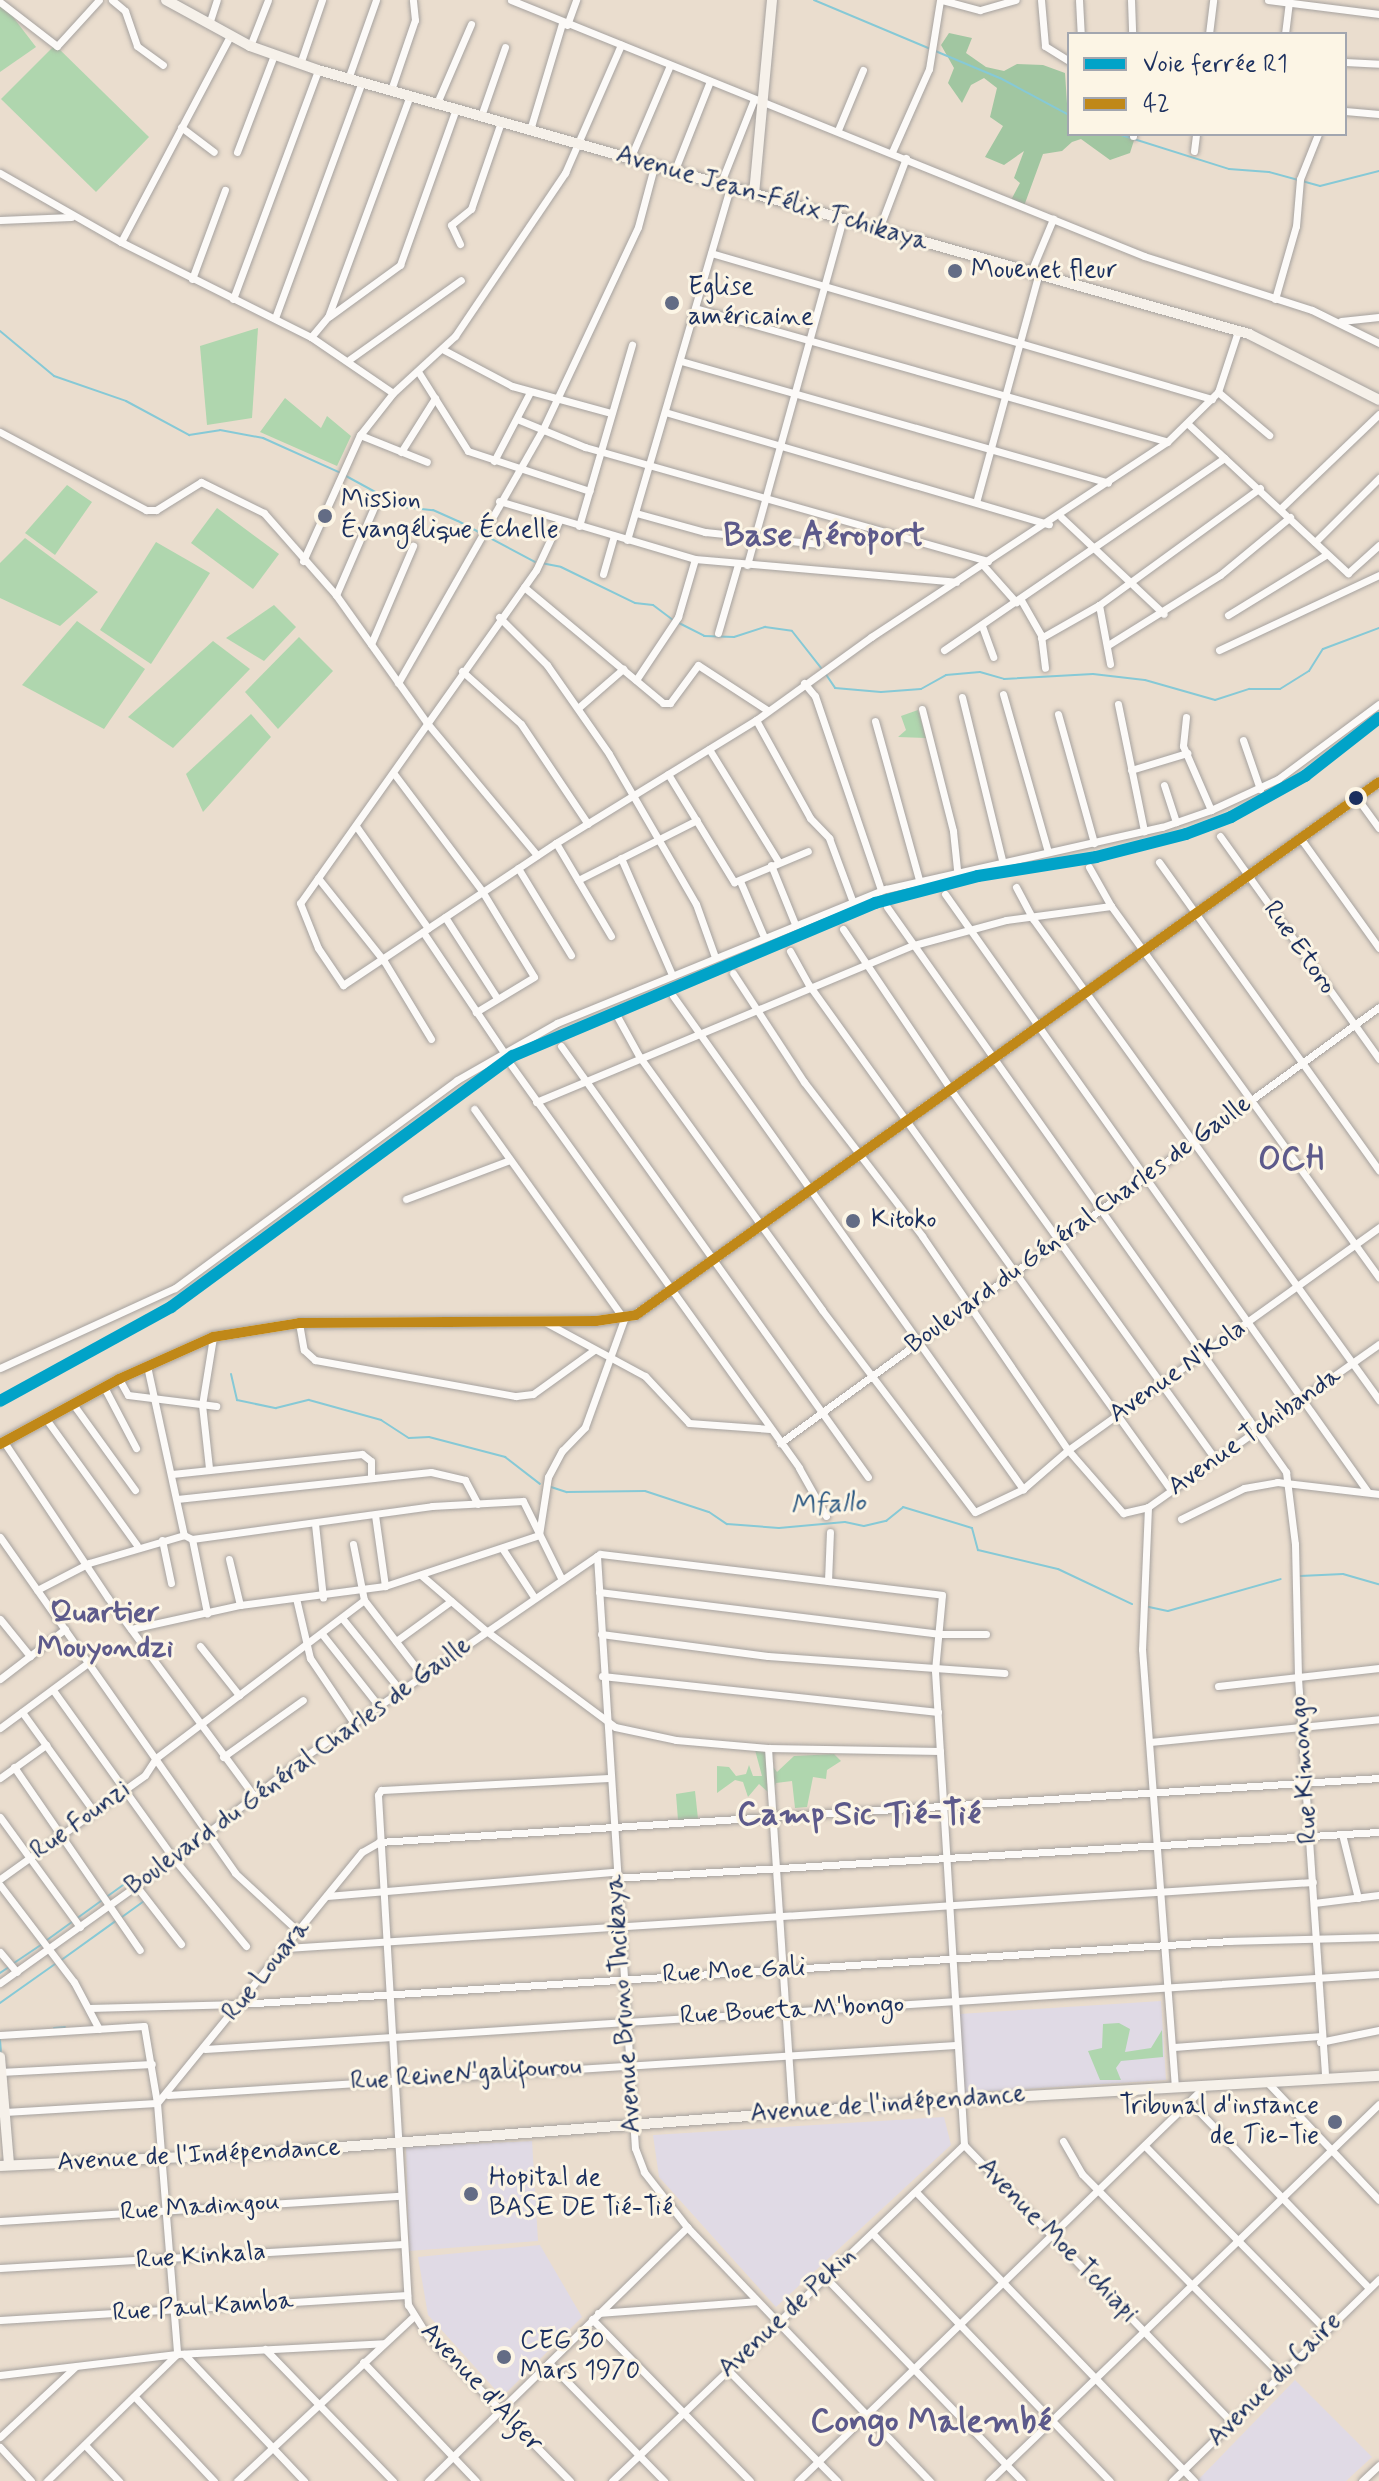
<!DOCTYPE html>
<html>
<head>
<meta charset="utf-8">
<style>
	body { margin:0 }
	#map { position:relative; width:1379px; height:2481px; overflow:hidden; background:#eaddce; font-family:Mynerve,sans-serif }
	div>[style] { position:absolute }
	.built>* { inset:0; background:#e0dae5 }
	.green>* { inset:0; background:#afd6ae }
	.forest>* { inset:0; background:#a1c6a1 }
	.stream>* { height:2px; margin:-1px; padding:0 1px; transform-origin:1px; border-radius:1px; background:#86c9d6 }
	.roads { filter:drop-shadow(0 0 2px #a6a29f) drop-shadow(0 0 2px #a6a29f) }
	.street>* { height:7px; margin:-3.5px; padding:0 3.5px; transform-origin:3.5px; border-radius:3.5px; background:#fcfaf8 }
	.secondary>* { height:10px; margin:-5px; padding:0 5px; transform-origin:5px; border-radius:5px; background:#f6f1ea }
	.rail>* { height:5px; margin-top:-2.5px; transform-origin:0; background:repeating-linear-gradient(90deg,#fcf5e5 0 6px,#b6b7ba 0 12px); box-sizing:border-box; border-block:2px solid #b6b7ba }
	.bus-1>* { height:10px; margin:-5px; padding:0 5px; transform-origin:5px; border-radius:5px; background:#c08818 }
	.rail-1>* { height:12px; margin:-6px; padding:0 6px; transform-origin:6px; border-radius:6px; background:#01a3c8 }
	.dots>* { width:22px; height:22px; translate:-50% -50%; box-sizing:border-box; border:4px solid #fcf5e5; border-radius:50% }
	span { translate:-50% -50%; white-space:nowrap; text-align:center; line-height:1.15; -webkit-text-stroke:6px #fcf5e5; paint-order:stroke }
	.street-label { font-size:26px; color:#1b2f5e }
	.poi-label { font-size:26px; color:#1b2f5e }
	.left { translate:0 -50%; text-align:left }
	.right { translate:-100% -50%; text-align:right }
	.water-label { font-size:28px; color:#2e5a83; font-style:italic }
	.quarter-label { font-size:30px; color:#5d5a8b; font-weight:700 }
	.district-label { font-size:34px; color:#5d5a8b; font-weight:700 }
	.legend { position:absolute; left:1067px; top:32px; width:280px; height:104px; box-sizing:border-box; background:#fcf5e5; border:2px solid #a2a6af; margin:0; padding:10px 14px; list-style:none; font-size:24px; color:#1b2f5e }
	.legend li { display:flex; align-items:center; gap:16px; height:40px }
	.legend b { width:40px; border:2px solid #a2a6af }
</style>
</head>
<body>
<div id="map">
	<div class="built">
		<div style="clip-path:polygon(1161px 2001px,1166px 2080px,963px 2093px,959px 2014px)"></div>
		<div style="clip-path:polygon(944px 2117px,951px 2145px,776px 2307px,659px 2177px,653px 2135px)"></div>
		<div style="clip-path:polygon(532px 2141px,538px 2241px,409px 2251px,406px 2147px)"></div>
		<div style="clip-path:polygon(540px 2245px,582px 2317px,502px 2397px,428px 2315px,418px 2257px)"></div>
		<div style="clip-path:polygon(1295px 2380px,1372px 2457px,1346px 2481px,1197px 2481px)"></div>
	</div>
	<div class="green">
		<div style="clip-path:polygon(0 0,36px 47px,0 72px)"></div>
		<div style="clip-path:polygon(55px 45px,149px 137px,96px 192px,1px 99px)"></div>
		<div style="clip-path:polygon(258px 328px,252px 418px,207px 425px,200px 346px)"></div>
		<div style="clip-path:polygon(285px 398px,321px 428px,327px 416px,351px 436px,337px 466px,260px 432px)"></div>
		<div style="clip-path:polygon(67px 485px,92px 502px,55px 555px,25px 533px)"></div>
		<div style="clip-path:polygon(217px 508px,279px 554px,253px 589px,191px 543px)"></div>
		<div style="clip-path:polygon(25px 538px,98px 592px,60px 626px,0 598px,0 563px)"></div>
		<div style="clip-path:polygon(156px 542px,210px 573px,151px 664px,100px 630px)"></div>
		<div style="clip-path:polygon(274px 605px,296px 627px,264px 661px,226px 638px)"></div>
		<div style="clip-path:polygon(77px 621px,145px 669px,104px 729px,22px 685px)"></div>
		<div style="clip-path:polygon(299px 637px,333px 671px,278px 729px,245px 692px)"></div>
		<div style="clip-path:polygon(213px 641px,250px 669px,173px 748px,128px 717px)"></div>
		<div style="clip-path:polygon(918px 710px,926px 738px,898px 737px,906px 730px,901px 716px)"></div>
		<div style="clip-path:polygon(251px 714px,271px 737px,203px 812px,186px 774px)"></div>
		<div style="clip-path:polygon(767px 1749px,768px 1792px,759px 1784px,748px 1797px,743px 1782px,735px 1780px,717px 1793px,717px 1766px,729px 1767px,736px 1776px,746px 1774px,749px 1765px,753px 1776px,762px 1776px,755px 1750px)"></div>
		<div style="clip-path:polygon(834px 1754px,841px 1761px,827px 1770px,826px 1779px,813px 1777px,807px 1807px,795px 1808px,792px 1781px,776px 1783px,772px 1793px,771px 1764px,777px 1772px,794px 1756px)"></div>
		<div style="clip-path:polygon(695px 1791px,698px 1819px,678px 1820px,676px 1794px)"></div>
		<div style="clip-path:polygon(1119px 2023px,1130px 2029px,1125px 2052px,1151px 2048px,1162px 2030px,1163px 2057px,1121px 2061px,1116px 2068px,1121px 2080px,1100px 2080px,1088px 2051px,1102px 2048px,1103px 2024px)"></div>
	</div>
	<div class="forest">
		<div style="clip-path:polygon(949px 33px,972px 38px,966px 53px,986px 67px,1004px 71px,1017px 64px,1043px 65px,1065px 73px,1069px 134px,1136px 134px,1130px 153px,1110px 160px,1081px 139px,1072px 142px,1062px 151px,1043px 154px,1024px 206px,1011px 200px,1020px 183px,1014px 178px,1024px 151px,1004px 165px,985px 157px,1003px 126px,990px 117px,997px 88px,984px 78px,971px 85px,962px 103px,948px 83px,954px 68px,941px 45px)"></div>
	</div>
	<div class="stream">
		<div style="left:814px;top:0;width:202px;rotate:22.8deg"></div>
		<div style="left:1000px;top:78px;width:78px;rotate:28.2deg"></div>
		<div style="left:1118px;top:134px;width:116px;rotate:17.5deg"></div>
		<div style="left:1229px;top:169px;width:40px;rotate:4.3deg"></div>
		<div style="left:1269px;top:172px;width:53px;rotate:15.4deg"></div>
		<div style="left:1320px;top:186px;width:61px;rotate:-14.3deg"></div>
		<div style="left:0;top:331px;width:70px;rotate:39.8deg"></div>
		<div style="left:54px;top:376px;width:76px;rotate:19.1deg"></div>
		<div style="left:126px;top:401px;width:72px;rotate:28.4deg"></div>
		<div style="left:189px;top:435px;width:31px;rotate:-9deg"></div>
		<div style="left:220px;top:430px;width:44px;rotate:10.5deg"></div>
		<div style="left:263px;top:438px;width:85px;rotate:24.2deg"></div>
		<div style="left:346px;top:476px;width:65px;rotate:28.5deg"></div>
		<div style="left:403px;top:507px;width:30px;rotate:6deg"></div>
		<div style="left:433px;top:510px;width:27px;rotate:24deg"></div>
		<div style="left:458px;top:521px;width:87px;rotate:28deg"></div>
		<div style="left:541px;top:563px;width:20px;rotate:11deg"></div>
		<div style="left:561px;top:567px;width:82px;rotate:25.9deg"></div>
		<div style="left:635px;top:603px;width:18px;rotate:6deg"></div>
		<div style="left:653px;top:605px;width:25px;rotate:37deg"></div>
		<div style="left:679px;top:623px;width:28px;rotate:27deg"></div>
		<div style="left:704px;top:636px;width:30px;rotate:2deg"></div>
		<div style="left:734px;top:637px;width:33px;rotate:-18deg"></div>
		<div style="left:765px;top:627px;width:27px;rotate:8deg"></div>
		<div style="left:792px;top:631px;width:47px;rotate:51.9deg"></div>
		<div style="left:825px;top:673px;width:18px;rotate:56deg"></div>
		<div style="left:835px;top:688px;width:46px;rotate:5deg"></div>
		<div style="left:881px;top:692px;width:40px;rotate:-4.3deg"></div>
		<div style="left:921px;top:689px;width:29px;rotate:-29deg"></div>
		<div style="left:946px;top:675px;width:34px;rotate:-5deg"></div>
		<div style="left:980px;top:672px;width:25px;rotate:16deg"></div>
		<div style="left:1004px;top:679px;width:89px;rotate:-3.2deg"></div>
		<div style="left:1093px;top:674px;width:52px;rotate:6.6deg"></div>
		<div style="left:1145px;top:680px;width:73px;rotate:15.9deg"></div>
		<div style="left:1215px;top:700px;width:36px;rotate:-18deg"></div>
		<div style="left:1249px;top:689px;width:31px"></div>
		<div style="left:1280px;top:689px;width:34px;rotate:-32deg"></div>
		<div style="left:1309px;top:671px;width:26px;rotate:-58deg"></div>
		<div style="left:1323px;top:649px;width:60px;rotate:-20.6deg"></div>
		<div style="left:231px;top:1374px;width:27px;rotate:77deg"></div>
		<div style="left:237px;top:1400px;width:40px;rotate:12deg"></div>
		<div style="left:276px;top:1408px;width:34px;rotate:-14deg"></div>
		<div style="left:309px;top:1400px;width:75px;rotate:15.5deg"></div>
		<div style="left:381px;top:1420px;width:33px;rotate:33deg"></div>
		<div style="left:409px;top:1438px;width:20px;rotate:-3deg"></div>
		<div style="left:429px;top:1437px;width:79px;rotate:14.7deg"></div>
		<div style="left:505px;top:1457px;width:44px;rotate:37.6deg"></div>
		<div style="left:548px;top:1486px;width:20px;rotate:18deg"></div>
		<div style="left:567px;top:1492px;width:78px;rotate:-0.7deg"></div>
		<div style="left:645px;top:1491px;width:67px;rotate:18.2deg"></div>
		<div style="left:709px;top:1512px;width:22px;rotate:34deg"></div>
		<div style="left:727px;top:1524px;width:52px;rotate:4.4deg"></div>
		<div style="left:779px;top:1528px;width:66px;rotate:-5.2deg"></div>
		<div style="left:845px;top:1522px;width:19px;rotate:12deg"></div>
		<div style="left:864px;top:1526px;width:23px;rotate:-13deg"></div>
		<div style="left:886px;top:1521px;width:22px;rotate:-39deg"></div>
		<div style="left:903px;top:1507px;width:72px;rotate:16.9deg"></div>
		<div style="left:972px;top:1528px;width:23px;rotate:75deg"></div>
		<div style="left:978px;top:1550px;width:82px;rotate:13.4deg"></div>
		<div style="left:1058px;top:1569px;width:82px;rotate:25.3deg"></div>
		<div style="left:1300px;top:1576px;width:43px;rotate:-2.7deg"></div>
		<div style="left:1343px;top:1574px;width:37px;rotate:16deg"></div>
		<div style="left:1149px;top:1607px;width:19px;rotate:12deg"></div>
		<div style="left:1168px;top:1611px;width:117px;rotate:-15.8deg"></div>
		<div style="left:122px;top:1917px;width:26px;rotate:-36deg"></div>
		<div style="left:47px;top:1940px;width:102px;rotate:-35.9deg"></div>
		<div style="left:60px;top:1961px;width:70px;rotate:-35.7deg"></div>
		<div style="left:14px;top:1963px;width:34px;rotate:-34deg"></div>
		<div style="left:0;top:1973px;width:11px;rotate:-34deg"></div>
		<div style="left:0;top:2003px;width:67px;rotate:-35.3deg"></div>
		<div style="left:54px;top:2028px;width:11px;rotate:-5deg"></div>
		<div style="left:0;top:2039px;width:14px;rotate:86deg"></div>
	</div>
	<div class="roads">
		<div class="street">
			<div style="left:112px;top:0;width:17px;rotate:40deg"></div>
			<div style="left:125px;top:11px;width:37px;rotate:71deg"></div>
			<div style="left:137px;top:46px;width:32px;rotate:36deg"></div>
			<div style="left:511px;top:0;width:683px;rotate:22.02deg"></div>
			<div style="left:1144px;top:256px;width:176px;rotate:17.8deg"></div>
			<div style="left:1312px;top:310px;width:75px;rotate:26.2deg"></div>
			<div style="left:942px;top:0;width:39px;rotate:15deg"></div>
			<div style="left:980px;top:10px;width:37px;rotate:-16deg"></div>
			<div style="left:1041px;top:0;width:46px;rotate:85deg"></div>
			<div style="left:1045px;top:46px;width:28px;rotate:32deg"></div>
			<div style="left:1079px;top:0;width:34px;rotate:87deg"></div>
			<div style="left:1131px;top:0;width:34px;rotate:88deg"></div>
			<div style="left:1268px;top:0;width:112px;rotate:7.2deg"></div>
			<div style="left:0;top:2px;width:72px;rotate:37.7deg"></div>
			<div style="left:57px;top:46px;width:62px;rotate:-47.6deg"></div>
			<div style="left:209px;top:24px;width:25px;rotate:-72deg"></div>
			<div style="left:567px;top:25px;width:27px;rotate:-70deg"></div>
			<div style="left:1209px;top:34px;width:34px;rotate:-83deg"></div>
			<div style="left:1285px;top:34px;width:34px;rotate:-83deg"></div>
			<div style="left:230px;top:36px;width:233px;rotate:117.9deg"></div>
			<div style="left:121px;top:242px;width:212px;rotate:26.6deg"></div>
			<div style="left:311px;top:337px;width:99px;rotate:34.3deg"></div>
			<div style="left:250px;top:46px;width:49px;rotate:-68.6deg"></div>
			<div style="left:1345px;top:62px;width:34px;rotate:3deg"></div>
			<div style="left:300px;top:64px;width:68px;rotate:-71deg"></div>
			<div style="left:348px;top:79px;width:84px;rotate:-70.5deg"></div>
			<div style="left:391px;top:90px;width:74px;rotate:-71.1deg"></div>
			<div style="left:415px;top:20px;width:20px;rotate:-96deg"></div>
			<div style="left:437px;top:103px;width:86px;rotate:-66.7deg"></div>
			<div style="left:1345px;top:111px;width:34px;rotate:5deg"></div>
			<div style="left:481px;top:116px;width:73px;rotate:-70.8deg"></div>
			<div style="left:181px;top:127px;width:41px;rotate:37.1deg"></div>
			<div style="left:530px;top:130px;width:112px;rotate:-73.3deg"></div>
			<div style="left:838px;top:130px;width:65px;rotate:-67.4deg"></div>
			<div style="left:1133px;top:134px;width:2px;rotate:90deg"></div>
			<div style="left:1194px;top:151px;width:17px;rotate:-83deg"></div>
			<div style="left:237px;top:152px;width:104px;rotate:-69.1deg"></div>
			<div style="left:892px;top:152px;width:91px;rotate:-66deg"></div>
			<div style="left:929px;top:69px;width:70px;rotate:-80.9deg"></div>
			<div style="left:630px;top:159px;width:102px;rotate:-66.9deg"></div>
			<div style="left:674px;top:172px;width:98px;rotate:-68.4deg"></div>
			<div style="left:0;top:173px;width:139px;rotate:29.7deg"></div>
			<div style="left:720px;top:185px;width:92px;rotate:-68.4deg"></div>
			<div style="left:0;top:220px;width:71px;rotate:-2.4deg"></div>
			<div style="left:879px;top:229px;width:76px;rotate:-69.2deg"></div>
			<div style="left:460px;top:244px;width:21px;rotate:-115deg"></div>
			<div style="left:451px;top:225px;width:26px;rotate:-39deg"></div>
			<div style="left:471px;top:209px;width:92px;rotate:-71deg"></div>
			<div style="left:711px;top:253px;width:522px;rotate:16.25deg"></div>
			<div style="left:1030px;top:274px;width:60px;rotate:-67.3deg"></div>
			<div style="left:192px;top:279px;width:95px;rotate:-69.7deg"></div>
			<div style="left:233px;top:299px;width:244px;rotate:-69.6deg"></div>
			<div style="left:1275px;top:299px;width:76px;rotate:-74deg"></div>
			<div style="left:1296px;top:226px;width:47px;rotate:-85.1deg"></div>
			<div style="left:1300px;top:179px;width:48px;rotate:-68.2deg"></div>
			<div style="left:695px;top:308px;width:491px;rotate:15.8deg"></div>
			<div style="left:330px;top:316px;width:87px;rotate:-36.1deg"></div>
			<div style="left:400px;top:265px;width:166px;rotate:-70.3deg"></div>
			<div style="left:275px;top:318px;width:252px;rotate:-69.8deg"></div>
			<div style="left:1341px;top:321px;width:38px;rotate:-6deg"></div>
			<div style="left:311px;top:337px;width:26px;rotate:-50deg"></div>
			<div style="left:328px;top:317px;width:237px;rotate:-69.7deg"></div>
			<div style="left:444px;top:350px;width:77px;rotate:27.9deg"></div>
			<div style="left:512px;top:386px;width:103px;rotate:15.3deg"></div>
			<div style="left:350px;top:359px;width:136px;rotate:-35.4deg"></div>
			<div style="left:681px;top:361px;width:444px;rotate:15.9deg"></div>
			<div style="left:419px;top:373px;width:92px;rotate:57.9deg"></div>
			<div style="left:468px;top:451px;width:128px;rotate:18.2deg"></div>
			<div style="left:1218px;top:392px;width:67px;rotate:40.1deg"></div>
			<div style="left:665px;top:412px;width:400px;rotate:16.3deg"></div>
			<div style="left:517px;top:419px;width:74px;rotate:22.4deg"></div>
			<div style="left:585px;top:447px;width:419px;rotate:15.8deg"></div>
			<div style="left:1188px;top:424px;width:219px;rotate:43deg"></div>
			<div style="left:1348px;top:573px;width:42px;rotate:-42.1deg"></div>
			<div style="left:0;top:432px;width:166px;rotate:28.1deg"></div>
			<div style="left:146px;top:510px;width:10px"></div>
			<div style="left:156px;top:510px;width:53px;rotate:-31.9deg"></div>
			<div style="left:201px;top:482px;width:70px;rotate:26.2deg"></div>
			<div style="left:264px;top:513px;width:109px;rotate:48.7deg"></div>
			<div style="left:336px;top:595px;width:157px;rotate:54.6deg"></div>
			<div style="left:427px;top:723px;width:172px;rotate:50.2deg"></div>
			<div style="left:360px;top:435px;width:72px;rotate:21.9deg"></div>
			<div style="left:401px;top:452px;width:64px;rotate:-57.8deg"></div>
			<div style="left:494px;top:461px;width:78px;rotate:-62.4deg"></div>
			<div style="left:977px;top:499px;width:231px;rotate:-74.7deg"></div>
			<div style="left:499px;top:501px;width:204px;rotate:16.5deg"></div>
			<div style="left:695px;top:559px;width:262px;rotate:5deg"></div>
			<div style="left:1281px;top:508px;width:136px;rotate:-43.8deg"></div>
			<div style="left:636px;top:513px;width:72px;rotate:15.4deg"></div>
			<div style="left:705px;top:532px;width:115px;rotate:6deg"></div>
			<div style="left:1061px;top:517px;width:141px;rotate:43.3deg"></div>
			<div style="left:559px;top:521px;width:54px;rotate:115.1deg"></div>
			<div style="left:536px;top:570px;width:408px;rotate:125.3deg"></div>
			<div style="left:300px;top:903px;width:48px;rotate:68.2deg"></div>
			<div style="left:318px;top:948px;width:45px;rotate:56deg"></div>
			<div style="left:343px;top:985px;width:256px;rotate:-33.7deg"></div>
			<div style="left:556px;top:843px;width:235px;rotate:-31.6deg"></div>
			<div style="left:756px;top:720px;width:142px;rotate:-35.8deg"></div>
			<div style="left:871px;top:637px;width:354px;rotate:-33.4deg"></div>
			<div style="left:1167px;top:442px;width:71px;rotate:-44.4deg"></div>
			<div style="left:1218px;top:392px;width:64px;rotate:-71.8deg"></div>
			<div style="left:579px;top:526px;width:189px;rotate:-73.7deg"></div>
			<div style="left:627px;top:540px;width:367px;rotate:-73.7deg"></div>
			<div style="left:1315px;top:542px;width:91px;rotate:-45deg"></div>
			<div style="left:303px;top:561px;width:138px;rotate:-65.7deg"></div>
			<div style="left:360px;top:435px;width:53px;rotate:-51.8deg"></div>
			<div style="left:393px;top:393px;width:84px;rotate:-42.6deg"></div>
			<div style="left:455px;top:336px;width:197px;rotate:-56deg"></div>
			<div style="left:565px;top:173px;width:140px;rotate:-66.4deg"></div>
			<div style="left:747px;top:565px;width:359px;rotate:-74.5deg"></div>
			<div style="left:983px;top:565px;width:50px;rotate:48.3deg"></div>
			<div style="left:603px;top:574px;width:40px;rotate:-74deg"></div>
			<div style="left:524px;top:587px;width:181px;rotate:39.8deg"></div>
			<div style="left:663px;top:703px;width:7px"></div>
			<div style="left:670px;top:703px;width:47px;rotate:-53.6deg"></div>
			<div style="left:698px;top:665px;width:82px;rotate:33.1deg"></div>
			<div style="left:336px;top:595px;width:98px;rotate:-66.6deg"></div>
			<div style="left:1021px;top:600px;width:40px;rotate:60.3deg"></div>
			<div style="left:1041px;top:635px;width:33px;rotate:83deg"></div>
			<div style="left:1099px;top:605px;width:60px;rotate:79.4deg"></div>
			<div style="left:1228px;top:615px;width:116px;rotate:-31.6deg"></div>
			<div style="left:499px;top:617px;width:68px;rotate:45deg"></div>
			<div style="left:547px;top:665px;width:108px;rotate:55.1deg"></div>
			<div style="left:609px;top:754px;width:173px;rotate:59.9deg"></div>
			<div style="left:696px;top:904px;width:56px;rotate:70.3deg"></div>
			<div style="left:982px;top:626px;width:33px;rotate:70deg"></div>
			<div style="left:718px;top:633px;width:72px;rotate:-73.8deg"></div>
			<div style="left:1041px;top:638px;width:67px;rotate:-29.6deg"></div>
			<div style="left:1099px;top:605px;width:199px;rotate:-36deg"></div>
			<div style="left:371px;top:644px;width:107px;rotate:-66.8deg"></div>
			<div style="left:1108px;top:645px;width:132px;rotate:-32deg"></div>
			<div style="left:1220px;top:575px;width:91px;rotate:-39.6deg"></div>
			<div style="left:944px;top:650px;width:340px;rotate:-34.4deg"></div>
			<div style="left:1219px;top:650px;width:177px;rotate:-25.1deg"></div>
			<div style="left:462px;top:671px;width:79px;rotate:41.9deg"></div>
			<div style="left:521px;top:724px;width:120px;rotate:56.2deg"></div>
			<div style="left:636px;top:680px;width:76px;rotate:-56.3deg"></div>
			<div style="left:678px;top:617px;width:60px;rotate:-73.7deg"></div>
			<div style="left:398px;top:683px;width:290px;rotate:-60.3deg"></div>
			<div style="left:542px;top:431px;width:225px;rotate:-64.8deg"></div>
			<div style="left:638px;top:227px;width:62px;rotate:-75.1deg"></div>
			<div style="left:804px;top:683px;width:17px;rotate:50deg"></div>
			<div style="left:815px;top:696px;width:205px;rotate:71.2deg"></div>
			<div style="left:1003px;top:694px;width:164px;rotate:74.1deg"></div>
			<div style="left:962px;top:697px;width:168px;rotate:76.2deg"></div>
			<div style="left:1118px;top:704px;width:130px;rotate:78.4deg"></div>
			<div style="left:578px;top:708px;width:60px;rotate:-40.9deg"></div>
			<div style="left:922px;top:709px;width:126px;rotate:75.7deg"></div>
			<div style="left:953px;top:831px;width:39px;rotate:84deg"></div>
			<div style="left:1058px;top:714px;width:134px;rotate:74.4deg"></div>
			<div style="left:1186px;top:717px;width:29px;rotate:96deg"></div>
			<div style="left:1183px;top:746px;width:70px;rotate:66.4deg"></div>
			<div style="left:756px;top:720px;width:112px;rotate:61.1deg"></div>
			<div style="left:810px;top:818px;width:28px;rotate:46deg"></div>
			<div style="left:829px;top:838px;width:66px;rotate:69.6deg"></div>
			<div style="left:875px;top:721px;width:165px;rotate:74.5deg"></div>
			<div style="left:1243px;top:740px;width:52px;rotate:70.9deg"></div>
			<div style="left:709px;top:749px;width:132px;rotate:58.4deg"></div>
			<div style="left:1131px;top:770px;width:59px;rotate:-16.9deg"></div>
			<div style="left:668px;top:774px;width:127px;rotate:58.6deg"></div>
			<div style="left:734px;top:882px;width:80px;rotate:-22.7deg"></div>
			<div style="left:395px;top:775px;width:145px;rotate:53.1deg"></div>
			<div style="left:482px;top:891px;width:100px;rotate:58.8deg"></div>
			<div style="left:534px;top:977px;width:68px;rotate:148.9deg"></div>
			<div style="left:1164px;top:785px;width:39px;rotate:72deg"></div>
			<div style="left:1357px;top:798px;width:37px;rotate:54deg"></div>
			<div style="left:356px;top:826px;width:125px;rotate:54.8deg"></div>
			<div style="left:1220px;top:836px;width:274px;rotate:54.5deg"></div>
			<div style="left:1301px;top:839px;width:134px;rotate:54.4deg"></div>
			<div style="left:556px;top:843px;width:108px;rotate:59.4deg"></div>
			<div style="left:621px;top:858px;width:128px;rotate:66.4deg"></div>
			<div style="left:1159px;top:862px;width:379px;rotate:54.5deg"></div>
			<div style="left:771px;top:865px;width:64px;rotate:67.9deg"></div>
			<div style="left:1089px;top:867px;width:45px;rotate:60.6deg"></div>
			<div style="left:1111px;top:906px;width:458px;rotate:54.2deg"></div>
			<div style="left:518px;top:868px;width:102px;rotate:58.7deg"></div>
			<div style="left:318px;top:878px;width:106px;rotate:51.5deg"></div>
			<div style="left:384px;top:961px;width:91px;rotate:58.9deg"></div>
			<div style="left:578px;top:880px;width:133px;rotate:-26.8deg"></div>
			<div style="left:740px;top:881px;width:61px;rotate:66.8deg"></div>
			<div style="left:1016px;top:887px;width:36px;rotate:62deg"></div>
			<div style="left:1033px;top:919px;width:593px;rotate:54.27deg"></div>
			<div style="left:945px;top:894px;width:731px;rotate:54.74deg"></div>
			<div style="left:887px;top:907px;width:692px;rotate:54.77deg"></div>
			<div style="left:1286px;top:1472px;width:73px;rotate:82.9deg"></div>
			<div style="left:1295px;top:1544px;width:134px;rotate:88.7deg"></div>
			<div style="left:1298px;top:1678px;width:402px;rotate:86.1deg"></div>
			<div style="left:445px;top:917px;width:96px;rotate:57.3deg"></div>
			<div style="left:843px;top:929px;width:194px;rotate:56.1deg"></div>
			<div style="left:951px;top:1090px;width:454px;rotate:54.4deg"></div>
			<div style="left:423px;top:932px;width:143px;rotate:56.1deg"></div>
			<div style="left:790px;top:951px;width:39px;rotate:61deg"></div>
			<div style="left:809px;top:985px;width:621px;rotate:54.37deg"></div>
			<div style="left:733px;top:973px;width:130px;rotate:56.9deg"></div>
			<div style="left:804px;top:1082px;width:194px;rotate:52.5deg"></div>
			<div style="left:922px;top:1236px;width:259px;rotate:55.7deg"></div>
			<div style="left:1068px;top:1450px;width:84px;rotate:48.9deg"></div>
			<div style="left:1123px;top:1513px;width:26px;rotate:-13deg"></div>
			<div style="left:1148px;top:1507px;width:283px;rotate:-35.2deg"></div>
			<div style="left:673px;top:996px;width:605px;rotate:54.63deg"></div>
			<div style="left:617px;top:1016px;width:46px;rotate:61.2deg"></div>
			<div style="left:639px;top:1056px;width:313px;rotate:54.2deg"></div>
			<div style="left:822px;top:1310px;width:253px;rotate:52.9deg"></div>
			<div style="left:975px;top:1512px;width:53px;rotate:-25.6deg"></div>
			<div style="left:1023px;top:1489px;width:60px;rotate:-40.9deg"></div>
			<div style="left:1068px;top:1450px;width:383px;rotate:-35.6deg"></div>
			<div style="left:561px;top:1046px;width:529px;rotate:54.54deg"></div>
			<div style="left:511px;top:1065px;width:495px;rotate:54.4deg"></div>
			<div style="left:799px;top:1468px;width:55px;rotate:60.6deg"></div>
			<div style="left:536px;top:1102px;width:409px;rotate:-22.6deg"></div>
			<div style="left:914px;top:945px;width:95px;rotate:-15.2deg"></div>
			<div style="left:1006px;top:920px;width:106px;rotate:-7.6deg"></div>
			<div style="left:406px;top:1199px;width:111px;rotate:-20.6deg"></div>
			<div style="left:545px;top:1322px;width:114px;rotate:28.4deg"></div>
			<div style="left:645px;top:1376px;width:64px;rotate:46.9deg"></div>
			<div style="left:689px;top:1423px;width:81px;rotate:4.2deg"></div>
			<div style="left:299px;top:1323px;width:27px;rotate:80deg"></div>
			<div style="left:304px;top:1350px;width:15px;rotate:42deg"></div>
			<div style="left:315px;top:1360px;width:204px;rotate:10.2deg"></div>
			<div style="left:516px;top:1396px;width:17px;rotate:-7deg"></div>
			<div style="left:533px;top:1394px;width:75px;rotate:-35.8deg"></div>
			<div style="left:147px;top:1366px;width:173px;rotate:77.7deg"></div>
			<div style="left:0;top:1368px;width:192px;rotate:-24.6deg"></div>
			<div style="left:175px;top:1288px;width:350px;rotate:-36.4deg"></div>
			<div style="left:457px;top:1080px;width:115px;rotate:-29.7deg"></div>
			<div style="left:557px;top:1023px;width:355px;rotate:-22.2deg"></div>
			<div style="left:886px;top:889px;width:283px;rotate:-12.7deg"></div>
			<div style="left:1162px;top:827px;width:52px;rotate:-19.1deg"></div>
			<div style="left:1211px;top:810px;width:74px;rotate:-24.8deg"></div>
			<div style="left:1278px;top:779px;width:126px;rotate:-36.6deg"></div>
			<div style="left:119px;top:1379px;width:18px;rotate:61deg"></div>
			<div style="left:128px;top:1395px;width:89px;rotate:7.1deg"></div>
			<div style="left:104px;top:1387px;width:69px;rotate:62.3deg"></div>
			<div style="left:73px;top:1404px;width:106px;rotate:54.2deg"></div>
			<div style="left:46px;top:1419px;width:155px;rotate:54.2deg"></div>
			<div style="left:4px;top:1442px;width:187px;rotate:56.3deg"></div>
			<div style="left:108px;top:1598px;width:245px;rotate:53.6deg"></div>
			<div style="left:780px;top:1443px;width:741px;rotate:-36.05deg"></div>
			<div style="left:209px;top:1468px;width:63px;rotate:-96.3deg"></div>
			<div style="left:202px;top:1405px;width:69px;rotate:-80.8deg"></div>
			<div style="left:172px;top:1474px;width:191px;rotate:-6deg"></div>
			<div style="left:362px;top:1454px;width:11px;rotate:38deg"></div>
			<div style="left:371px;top:1461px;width:17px;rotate:90deg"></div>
			<div style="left:177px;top:1499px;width:255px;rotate:-6.1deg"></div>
			<div style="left:431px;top:1472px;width:35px;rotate:13deg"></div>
			<div style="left:465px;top:1480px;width:27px;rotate:62deg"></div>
			<div style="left:1148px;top:1507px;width:142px;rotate:92.4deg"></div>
			<div style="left:1142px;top:1649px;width:440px;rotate:85.7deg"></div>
			<div style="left:375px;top:1515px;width:72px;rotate:82deg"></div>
			<div style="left:1181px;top:1519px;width:70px;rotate:-26.2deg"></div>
			<div style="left:1244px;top:1488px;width:34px;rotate:-10deg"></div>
			<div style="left:1277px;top:1482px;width:103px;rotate:6.7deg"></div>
			<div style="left:315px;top:1524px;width:74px;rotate:83.8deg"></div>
			<div style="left:0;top:1537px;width:410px;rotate:55deg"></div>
			<div style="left:235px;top:1873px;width:87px;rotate:42.7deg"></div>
			<div style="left:192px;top:1539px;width:76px;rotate:78.5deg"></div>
			<div style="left:162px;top:1540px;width:44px;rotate:78.2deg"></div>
			<div style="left:353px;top:1544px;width:57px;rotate:78.9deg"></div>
			<div style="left:364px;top:1600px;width:93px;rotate:52.4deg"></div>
			<div style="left:502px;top:1548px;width:59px;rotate:56.9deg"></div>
			<div style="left:597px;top:1556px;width:593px;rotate:86.33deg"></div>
			<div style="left:635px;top:2148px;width:26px;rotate:69deg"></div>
			<div style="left:644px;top:2172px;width:70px;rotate:52deg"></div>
			<div style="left:687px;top:2227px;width:352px;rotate:46.3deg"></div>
			<div style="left:229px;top:1559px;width:47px;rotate:76.6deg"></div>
			<div style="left:421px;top:1575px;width:84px;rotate:40.7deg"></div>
			<div style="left:485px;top:1630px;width:162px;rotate:36.7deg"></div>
			<div style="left:615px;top:1727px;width:62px;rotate:12deg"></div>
			<div style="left:676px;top:1740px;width:92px;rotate:5deg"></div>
			<div style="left:768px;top:1748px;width:172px;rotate:1deg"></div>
			<div style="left:828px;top:1581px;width:49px;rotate:-87.7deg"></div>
			<div style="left:37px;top:1590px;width:59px;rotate:-27.4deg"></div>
			<div style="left:89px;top:1563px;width:99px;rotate:-16.4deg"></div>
			<div style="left:184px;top:1535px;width:9px;rotate:27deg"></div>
			<div style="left:192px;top:1539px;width:242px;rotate:-7.8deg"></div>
			<div style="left:432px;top:1506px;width:91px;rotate:-3.1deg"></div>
			<div style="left:523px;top:1501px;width:88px;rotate:63.7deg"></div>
			<div style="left:599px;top:1592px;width:344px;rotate:7deg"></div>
			<div style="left:940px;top:1634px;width:46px"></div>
			<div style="left:296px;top:1598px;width:62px;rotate:76.9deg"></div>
			<div style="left:310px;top:1658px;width:77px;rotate:56.1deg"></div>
			<div style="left:342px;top:1618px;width:92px;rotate:51.1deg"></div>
			<div style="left:0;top:1619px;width:48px;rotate:51deg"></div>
			<div style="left:131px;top:1629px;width:112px;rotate:-12.4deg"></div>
			<div style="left:240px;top:1605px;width:146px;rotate:-7.5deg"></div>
			<div style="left:385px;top:1586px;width:162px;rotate:-18.3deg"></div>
			<div style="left:539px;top:1535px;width:59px;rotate:-81.2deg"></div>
			<div style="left:548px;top:1477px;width:30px;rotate:-62deg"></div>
			<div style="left:562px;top:1451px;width:33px;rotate:-46deg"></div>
			<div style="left:585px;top:1427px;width:115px;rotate:-70.1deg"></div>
			<div style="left:624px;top:1319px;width:258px;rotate:-125.5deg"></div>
			<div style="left:322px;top:1634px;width:90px;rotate:51.7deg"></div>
			<div style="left:601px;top:1634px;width:168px;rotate:7.5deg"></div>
			<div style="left:768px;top:1656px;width:237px;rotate:4.1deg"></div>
			<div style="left:396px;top:1641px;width:68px;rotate:-36deg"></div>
			<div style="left:200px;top:1646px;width:63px;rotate:51.5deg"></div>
			<div style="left:602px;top:1676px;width:338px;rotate:6.1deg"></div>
			<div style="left:0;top:1679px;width:82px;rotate:-37.6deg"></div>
			<div style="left:1218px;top:1686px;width:162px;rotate:-6.4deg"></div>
			<div style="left:53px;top:1690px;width:208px;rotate:54.4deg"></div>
			<div style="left:174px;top:1859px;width:113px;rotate:50.4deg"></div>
			<div style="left:22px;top:1712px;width:123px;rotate:54.2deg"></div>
			<div style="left:0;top:1728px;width:109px;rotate:-36.5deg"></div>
			<div style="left:1150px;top:1742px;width:230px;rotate:-5.7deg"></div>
			<div style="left:768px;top:1748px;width:365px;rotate:86.2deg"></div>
			<div style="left:223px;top:1757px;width:98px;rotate:-35.5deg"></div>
			<div style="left:14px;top:1767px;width:222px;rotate:55.5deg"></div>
			<div style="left:0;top:1778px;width:57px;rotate:-35.7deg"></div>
			<div style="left:0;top:1817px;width:136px;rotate:54deg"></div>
			<div style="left:1342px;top:1834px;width:66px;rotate:76deg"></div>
			<div style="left:615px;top:1878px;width:765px;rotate:-3.45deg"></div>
			<div style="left:0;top:1879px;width:178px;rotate:-35.6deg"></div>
			<div style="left:145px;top:1775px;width:20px;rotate:-57deg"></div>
			<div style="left:156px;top:1758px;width:261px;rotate:-37.2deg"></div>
			<div style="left:0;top:1885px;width:122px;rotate:52.7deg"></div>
			<div style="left:74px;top:1982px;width:53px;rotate:62deg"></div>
			<div style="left:137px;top:1887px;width:72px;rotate:52.3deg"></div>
			<div style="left:327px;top:1896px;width:289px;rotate:-4.8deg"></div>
			<div style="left:1314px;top:1903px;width:65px;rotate:-7deg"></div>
			<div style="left:286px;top:1948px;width:1029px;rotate:-3.68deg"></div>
			<div style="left:0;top:1952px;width:26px;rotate:50deg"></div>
			<div style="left:0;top:1983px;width:214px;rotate:-35.5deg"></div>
			<div style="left:174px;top:1859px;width:164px;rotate:-38.1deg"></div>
			<div style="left:303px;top:1758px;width:360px;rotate:-34.5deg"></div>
			<div style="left:600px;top:1554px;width:344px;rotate:6.8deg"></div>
			<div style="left:942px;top:1595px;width:76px;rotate:95.3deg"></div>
			<div style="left:935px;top:1671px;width:475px;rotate:86.5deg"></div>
			<div style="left:964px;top:2145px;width:386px;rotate:46deg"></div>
			<div style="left:89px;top:2008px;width:151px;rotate:-1.5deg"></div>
			<div style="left:240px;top:2004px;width:992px;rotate:-3.64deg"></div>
			<div style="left:1230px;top:1941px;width:149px;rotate:-1.5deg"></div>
			<div style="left:0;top:2035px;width:144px;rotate:-3.6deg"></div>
			<div style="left:144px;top:2026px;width:78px;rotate:80.4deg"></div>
			<div style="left:157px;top:2103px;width:252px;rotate:85.4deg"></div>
			<div style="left:177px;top:2354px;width:182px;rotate:135.7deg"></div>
			<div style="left:1320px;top:2042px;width:60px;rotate:-11.5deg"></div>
			<div style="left:1174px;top:2047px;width:145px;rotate:-4.3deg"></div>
			<div style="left:205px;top:2049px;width:1176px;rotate:-3.66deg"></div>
			<div style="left:0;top:2072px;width:152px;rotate:-3deg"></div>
			<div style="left:1268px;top:2083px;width:161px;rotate:46.5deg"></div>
			<div style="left:168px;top:2095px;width:789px;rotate:-3.64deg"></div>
			<div style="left:1190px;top:2102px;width:258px;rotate:46.1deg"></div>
			<div style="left:157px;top:2103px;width:324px;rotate:-50.8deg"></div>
			<div style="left:362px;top:1852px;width:20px;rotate:-30deg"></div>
			<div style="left:379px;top:1842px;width:1002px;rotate:-3.66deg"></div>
			<div style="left:4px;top:2112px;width:153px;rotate:-3.4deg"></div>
			<div style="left:1063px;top:2141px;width:38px;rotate:60deg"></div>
			<div style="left:1082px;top:2174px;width:283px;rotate:45.3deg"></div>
			<div style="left:1146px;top:2147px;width:257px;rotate:45.5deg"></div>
			<div style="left:917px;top:2193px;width:400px;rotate:46.1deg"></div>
			<div style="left:0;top:2221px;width:401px;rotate:-3.6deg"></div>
			<div style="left:873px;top:2234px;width:342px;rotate:46.2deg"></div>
			<div style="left:0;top:2268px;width:404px;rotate:-3.4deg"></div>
			<div style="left:826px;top:2278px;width:282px;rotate:46deg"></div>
			<div style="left:598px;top:2313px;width:158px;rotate:-4.3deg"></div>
			<div style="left:592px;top:2319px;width:226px;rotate:45.7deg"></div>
			<div style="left:0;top:2320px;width:408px;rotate:-3.5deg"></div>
			<div style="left:265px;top:2349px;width:184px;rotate:45.9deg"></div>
			<div style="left:184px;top:2354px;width:175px;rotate:46.6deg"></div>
			<div style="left:363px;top:2362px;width:164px;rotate:46.5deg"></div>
			<div style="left:549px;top:2363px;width:165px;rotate:45.7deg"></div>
			<div style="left:728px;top:2370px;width:156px;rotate:45.5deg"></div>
			<div style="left:0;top:2375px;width:178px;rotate:-6.8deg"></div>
			<div style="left:177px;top:2354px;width:207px;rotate:-3deg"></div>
			<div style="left:136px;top:2398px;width:114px;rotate:46.8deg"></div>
			<div style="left:0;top:2437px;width:103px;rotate:-43deg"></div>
			<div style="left:85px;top:2445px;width:50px;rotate:46.6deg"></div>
			<div style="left:0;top:2447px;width:46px;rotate:47.6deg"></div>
			<div style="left:237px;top:2481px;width:242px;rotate:-43deg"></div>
			<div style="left:428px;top:2481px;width:363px;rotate:-44.4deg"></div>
			<div style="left:570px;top:2481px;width:204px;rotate:-134.4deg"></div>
			<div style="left:427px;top:2335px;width:36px;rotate:-122deg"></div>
			<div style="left:408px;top:2305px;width:511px;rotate:-93.37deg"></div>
			<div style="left:378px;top:1795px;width:6px;rotate:-59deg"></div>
			<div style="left:381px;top:1790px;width:229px;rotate:-3deg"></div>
			<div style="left:612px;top:2481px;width:487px;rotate:-43.7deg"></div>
			<div style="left:798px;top:2481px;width:566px;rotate:-44.14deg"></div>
			<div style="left:989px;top:2481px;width:542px;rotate:-44.03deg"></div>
			<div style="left:1172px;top:2481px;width:289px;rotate:-44.3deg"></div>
			<div style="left:1362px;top:2481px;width:23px;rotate:-43deg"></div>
		</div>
		<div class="secondary">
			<div style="left:166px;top:0;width:96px;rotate:28.7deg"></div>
			<div style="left:250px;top:46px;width:72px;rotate:19.4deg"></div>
			<div style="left:318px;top:70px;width:968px;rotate:15.83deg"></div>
			<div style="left:1249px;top:334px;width:146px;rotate:26.9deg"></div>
			<div style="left:754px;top:194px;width:195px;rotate:-84.7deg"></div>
			<div style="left:0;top:1444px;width:136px;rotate:-28.6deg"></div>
			<div style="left:119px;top:1379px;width:103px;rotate:-24.1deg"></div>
			<div style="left:213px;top:1337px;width:87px;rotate:-9.2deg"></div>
			<div style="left:299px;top:1323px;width:297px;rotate:-0.4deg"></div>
			<div style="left:596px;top:1321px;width:40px;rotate:-8.5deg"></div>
			<div style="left:636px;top:1315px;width:914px;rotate:-35.65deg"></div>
			<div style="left:0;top:2057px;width:108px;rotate:85.2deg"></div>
			<div style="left:0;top:2166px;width:262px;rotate:-2.8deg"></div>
			<div style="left:262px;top:2153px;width:698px;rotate:-4.35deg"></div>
			<div style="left:958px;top:2100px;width:422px;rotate:-3.3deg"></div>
		</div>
	</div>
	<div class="rail">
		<div style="left:0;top:1401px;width:195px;rotate:-28.8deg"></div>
		<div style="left:171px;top:1307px;width:424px;rotate:-36.3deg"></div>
		<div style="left:513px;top:1056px;width:393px;rotate:-22.9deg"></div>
		<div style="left:875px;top:903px;width:106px;rotate:-14.7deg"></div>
		<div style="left:978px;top:876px;width:120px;rotate:-9.1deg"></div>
		<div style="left:1096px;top:857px;width:93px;rotate:-14.3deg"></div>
		<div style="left:1186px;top:834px;width:48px;rotate:-20.7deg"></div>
		<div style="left:1231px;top:817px;width:85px;rotate:-29deg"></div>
		<div style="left:1305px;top:776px;width:94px;rotate:-38.1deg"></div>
	</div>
	<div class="bus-1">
		<div style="left:0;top:1444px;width:136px;rotate:-28.6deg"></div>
		<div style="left:119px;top:1379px;width:103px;rotate:-24.1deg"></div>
		<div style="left:213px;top:1337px;width:87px;rotate:-9.2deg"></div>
		<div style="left:299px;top:1323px;width:297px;rotate:-0.4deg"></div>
		<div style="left:596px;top:1321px;width:40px;rotate:-8.5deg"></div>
		<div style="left:636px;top:1315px;width:914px;rotate:-35.65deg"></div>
	</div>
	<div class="rail-1">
		<div style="left:0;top:1401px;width:195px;rotate:-28.8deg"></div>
		<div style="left:171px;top:1307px;width:424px;rotate:-36.3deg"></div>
		<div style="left:513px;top:1056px;width:393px;rotate:-22.9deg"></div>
		<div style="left:875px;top:903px;width:106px;rotate:-14.7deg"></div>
		<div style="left:978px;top:876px;width:120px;rotate:-9.1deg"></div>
		<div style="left:1096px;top:857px;width:93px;rotate:-14.3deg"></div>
		<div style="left:1186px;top:834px;width:48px;rotate:-20.7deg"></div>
		<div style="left:1231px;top:817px;width:85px;rotate:-29deg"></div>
		<div style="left:1305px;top:776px;width:94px;rotate:-38.1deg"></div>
	</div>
	<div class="dots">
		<div style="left:955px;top:271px;background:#636c85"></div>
		<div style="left:672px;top:303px;background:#636c85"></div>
		<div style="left:325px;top:516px;background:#636c85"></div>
		<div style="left:1356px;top:798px;background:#1b2f5e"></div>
		<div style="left:853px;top:1221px;background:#636c85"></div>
		<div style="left:1335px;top:2122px;background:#636c85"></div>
		<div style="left:471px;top:2194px;background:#636c85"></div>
		<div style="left:504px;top:2357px;background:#636c85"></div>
	</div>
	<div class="street-label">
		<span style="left:772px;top:199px;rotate:16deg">Avenue Jean-Félix Tchikaya</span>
		<span style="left:1299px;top:948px;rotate:55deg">Rue Etoro</span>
		<span style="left:1079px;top:1225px;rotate:-36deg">Boulevard du Général Charles de Gaulle</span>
		<span style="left:1178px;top:1372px;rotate:-35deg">Avenue N'Kola</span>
		<span style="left:1255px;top:1432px;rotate:-35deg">Avenue Tchibanda</span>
		<span style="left:299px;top:1767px;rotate:-36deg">Boulevard du Général Charles de Gaulle</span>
		<span style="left:1305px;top:1770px;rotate:-94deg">Rue Kimongo</span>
		<span style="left:81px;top:1821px;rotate:-36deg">Rue Founzi</span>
		<span style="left:267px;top:1971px;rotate:-51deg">Rue Louara</span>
		<span style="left:734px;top:1972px;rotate:-3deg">Rue Moe Gali</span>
		<span style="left:624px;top:2004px;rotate:-94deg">Avenue Bruno Thcikaya</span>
		<span style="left:792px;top:2011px;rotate:-3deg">Rue Boueta M'bongo</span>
		<span style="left:466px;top:2075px;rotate:-4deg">Rue ReineN'galifourou</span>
		<span style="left:888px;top:2105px;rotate:-4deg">Avenue de l'indépendance</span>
		<span style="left:199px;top:2156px;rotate:-3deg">Avenue de l'Indépendance</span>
		<span style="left:200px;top:2208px;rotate:-4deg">Rue Madingou</span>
		<span style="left:1057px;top:2241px;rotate:46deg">Avenue Moe Tchiapi</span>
		<span style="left:201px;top:2257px;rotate:-4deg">Rue Kinkala</span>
		<span style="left:203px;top:2308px;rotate:-4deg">Rue Paul Kamba</span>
		<span style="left:788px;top:2313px;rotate:-43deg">Avenue de Pekin</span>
		<span style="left:1275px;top:2380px;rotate:-45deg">Avenue du Caire</span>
		<span style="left:481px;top:2388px;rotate:47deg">Avenue d'Alger</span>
	</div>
	<div class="poi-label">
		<span class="left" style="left:971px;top:271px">Mouenet fleur</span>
		<span class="left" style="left:688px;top:303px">Eglise<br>américaine</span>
		<span class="left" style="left:341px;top:516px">Mission<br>Évangélique Échelle</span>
		<span class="left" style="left:871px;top:1221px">Kitoko</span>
		<span class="right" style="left:1319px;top:2122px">Tribunal d'instance<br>de Tie-Tie</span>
		<span class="left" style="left:489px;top:2194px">Hopital de<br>BASE DE Tié-Tié</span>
		<span class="left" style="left:520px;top:2357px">CEG 30<br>Mars 1970</span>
	</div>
	<div class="water-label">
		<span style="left:828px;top:1505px;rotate:-3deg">Mfallo</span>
	</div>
	<div class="quarter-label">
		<span style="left:105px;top:1630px">Quartier<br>Mouyondzi</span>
	</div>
	<div class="district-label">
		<span style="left:824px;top:536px">Base Aéroport</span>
		<span style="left:1291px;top:1160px">OCH</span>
		<span style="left:859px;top:1815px">Camp Sic Tié-Tié</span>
		<span style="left:931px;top:2422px">Congo Malembé</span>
	</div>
	<ul class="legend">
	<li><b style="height:10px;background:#01a3c8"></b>Voie ferrée R1</li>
	<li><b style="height:10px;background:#c08818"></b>42</li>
	</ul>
</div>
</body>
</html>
